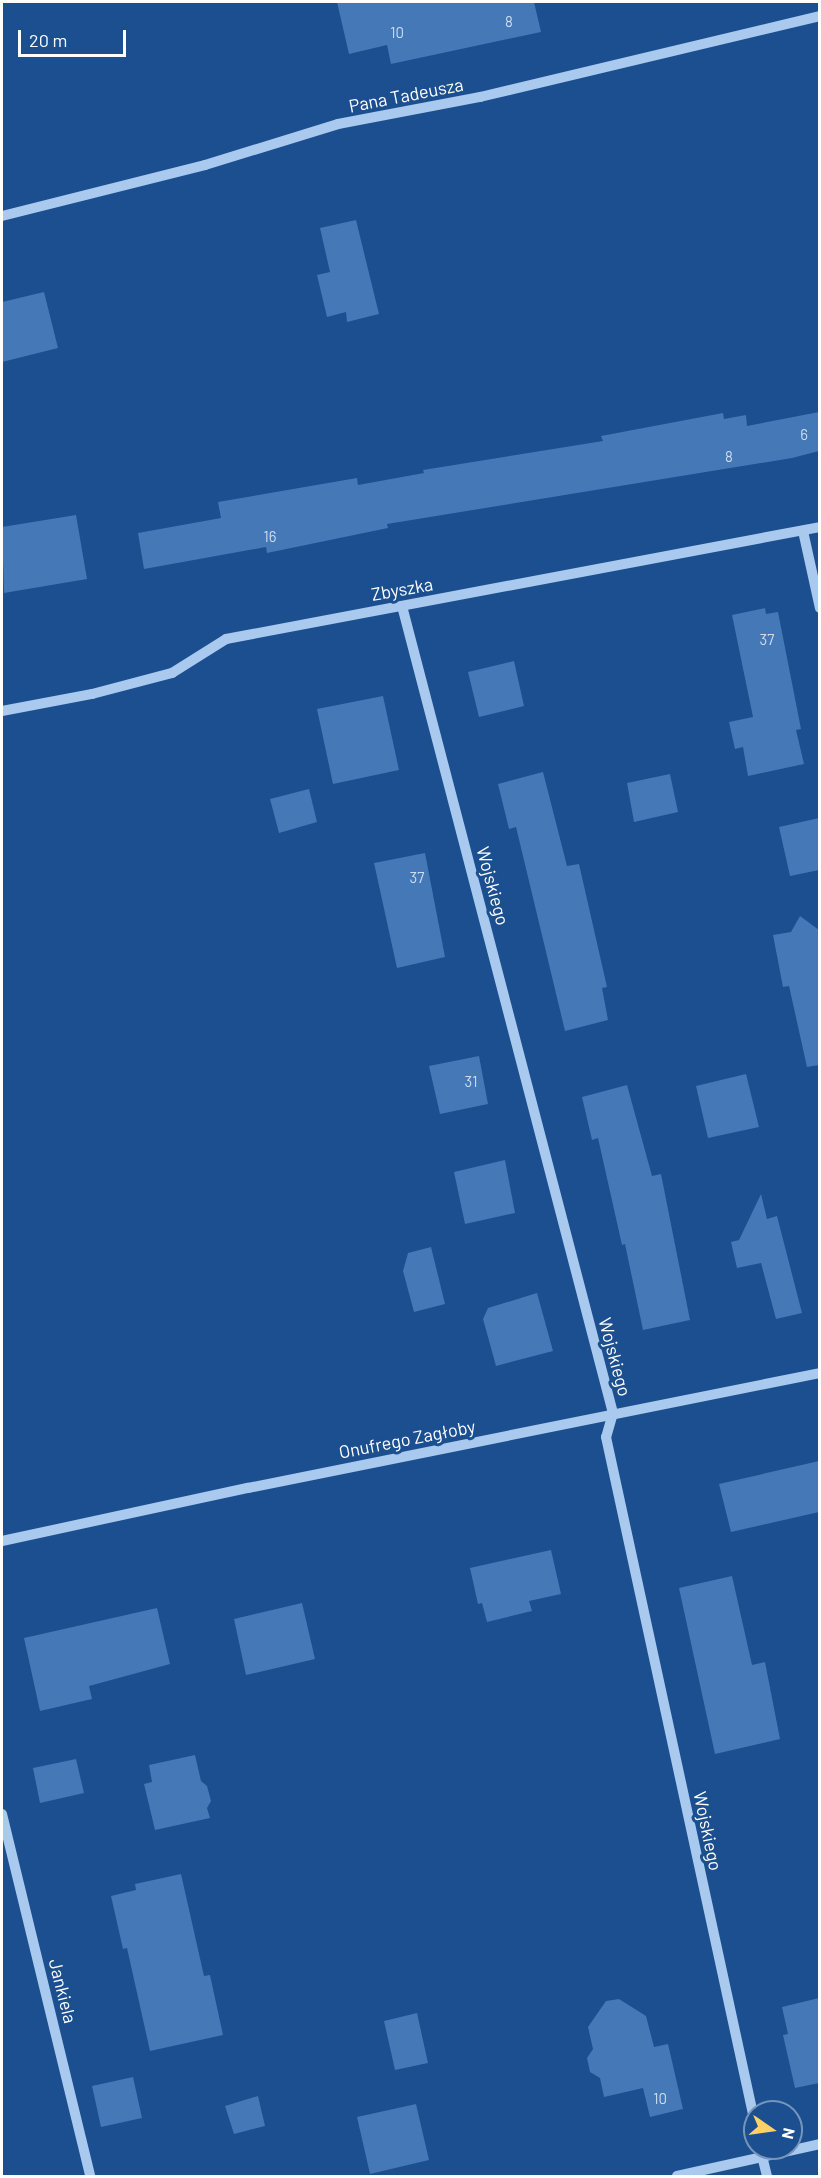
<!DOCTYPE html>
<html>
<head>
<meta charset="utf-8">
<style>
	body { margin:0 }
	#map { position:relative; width:821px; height:2178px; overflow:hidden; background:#1b4f8f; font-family:Barlow,sans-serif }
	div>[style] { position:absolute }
	.building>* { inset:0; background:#4478b7 }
	.minor>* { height:10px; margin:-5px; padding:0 5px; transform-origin:5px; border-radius:5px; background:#a9c9ee }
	span { translate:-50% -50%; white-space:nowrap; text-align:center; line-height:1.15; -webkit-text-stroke:6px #1b4f8f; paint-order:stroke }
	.number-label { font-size:15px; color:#d0dded }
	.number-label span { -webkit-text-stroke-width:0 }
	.street-label { font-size:18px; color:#fff }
	.frame { position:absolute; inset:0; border:3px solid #fff; pointer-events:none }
	.north { position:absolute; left:743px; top:2100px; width:60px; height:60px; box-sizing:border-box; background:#1b4f8f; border:2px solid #7695bc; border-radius:50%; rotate:103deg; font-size:16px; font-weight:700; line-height:24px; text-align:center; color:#fff }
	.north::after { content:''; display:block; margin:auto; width:21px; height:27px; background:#ffd166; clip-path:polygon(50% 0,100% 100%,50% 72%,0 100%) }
	.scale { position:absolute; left:18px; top:30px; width:108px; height:27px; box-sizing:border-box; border:3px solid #fff; border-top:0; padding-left:8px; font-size:18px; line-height:21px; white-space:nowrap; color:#fff; -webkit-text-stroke:4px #1b4f8f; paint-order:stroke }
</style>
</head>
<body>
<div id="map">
	<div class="building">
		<div style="clip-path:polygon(337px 2px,534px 2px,541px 32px,391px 64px,387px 45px,349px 54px)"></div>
		<div style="clip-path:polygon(356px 220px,379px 314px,347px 322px,346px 312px,327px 317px,317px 275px,330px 272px,320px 228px)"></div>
		<div style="clip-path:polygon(44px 292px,58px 348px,2px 362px,2px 302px)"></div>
		<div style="clip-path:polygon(819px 412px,819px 451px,792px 458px,387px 524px,388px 528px,267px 553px,266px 547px,144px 569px,138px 533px,221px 518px,218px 502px,357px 478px,358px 485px,424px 473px,423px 470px,603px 441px,601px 436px,723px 413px,724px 419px,746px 415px,747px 426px)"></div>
		<div style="clip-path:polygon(76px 515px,87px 579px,4px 593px,2px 527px)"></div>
		<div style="clip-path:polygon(765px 608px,766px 614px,778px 612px,801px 729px,796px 730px,804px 764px,748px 776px,743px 747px,735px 749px,729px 722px,753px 717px,732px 615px)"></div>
		<div style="clip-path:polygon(514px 661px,524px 706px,479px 717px,468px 672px)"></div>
		<div style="clip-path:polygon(383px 696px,399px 770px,333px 784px,317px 709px)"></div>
		<div style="clip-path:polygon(543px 772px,567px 866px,579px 864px,607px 987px,602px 988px,608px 1020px,565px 1031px,516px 827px,509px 829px,498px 784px)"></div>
		<div style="clip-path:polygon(670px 774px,678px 812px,634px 822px,627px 783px)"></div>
		<div style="clip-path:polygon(309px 789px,317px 822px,279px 833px,270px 799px)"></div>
		<div style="clip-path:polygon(819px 818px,819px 870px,790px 876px,779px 827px)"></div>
		<div style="clip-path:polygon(425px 853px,445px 957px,397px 968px,374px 863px)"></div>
		<div style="clip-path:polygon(800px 916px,819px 930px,819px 1065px,807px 1067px,789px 986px,783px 987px,773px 935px,791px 932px)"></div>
		<div style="clip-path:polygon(479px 1056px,488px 1104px,440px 1114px,429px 1066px)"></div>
		<div style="clip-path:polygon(746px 1074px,759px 1127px,708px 1138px,696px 1086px)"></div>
		<div style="clip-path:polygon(627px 1085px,652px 1176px,661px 1174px,690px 1320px,643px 1330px,625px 1244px,622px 1245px,598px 1138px,592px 1140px,582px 1097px)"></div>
		<div style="clip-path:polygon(505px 1160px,515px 1213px,465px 1224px,454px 1172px)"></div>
		<div style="clip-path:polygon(761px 1194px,767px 1219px,777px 1216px,802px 1313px,776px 1319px,761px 1263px,737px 1268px,731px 1242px,739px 1240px)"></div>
		<div style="clip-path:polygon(431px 1247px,445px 1304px,414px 1312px,403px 1271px,408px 1253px)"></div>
		<div style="clip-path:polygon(537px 1293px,553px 1351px,496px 1366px,483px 1319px,488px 1308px)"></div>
		<div style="clip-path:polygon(819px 1461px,819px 1512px,731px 1532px,719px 1484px)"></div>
		<div style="clip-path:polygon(551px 1550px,561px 1594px,529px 1601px,532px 1611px,487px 1622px,482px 1603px,478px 1604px,470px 1568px)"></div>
		<div style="clip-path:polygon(732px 1576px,752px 1665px,765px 1662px,780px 1739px,715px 1754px,679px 1588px)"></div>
		<div style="clip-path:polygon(302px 1603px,315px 1659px,246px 1675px,234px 1619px)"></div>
		<div style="clip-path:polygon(157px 1608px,170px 1664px,89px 1686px,92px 1699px,40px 1711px,24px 1638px)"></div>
		<div style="clip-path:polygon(195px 1755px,201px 1781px,207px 1786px,211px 1801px,207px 1808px,210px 1818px,155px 1830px,144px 1784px,152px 1782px,149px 1765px)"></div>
		<div style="clip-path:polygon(76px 1759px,84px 1793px,40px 1803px,33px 1768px)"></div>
		<div style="clip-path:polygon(181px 1874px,204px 1976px,210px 1975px,223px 2035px,150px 2051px,127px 1948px,123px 1949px,111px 1896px,136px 1890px,135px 1884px)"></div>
		<div style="clip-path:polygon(819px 1998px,819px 2083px,795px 2088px,783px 2035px,788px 2034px,782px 2007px)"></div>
		<div style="clip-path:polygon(619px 1999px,646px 2016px,654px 2047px,668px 2044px,683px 2109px,650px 2117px,643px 2088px,604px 2097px,600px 2078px,590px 2072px,587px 2058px,593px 2049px,588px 2027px,606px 2001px)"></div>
		<div style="clip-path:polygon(417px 2013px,428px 2063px,395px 2070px,384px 2021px)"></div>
		<div style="clip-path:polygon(133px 2077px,142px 2118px,101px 2127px,92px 2086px)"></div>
		<div style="clip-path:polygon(258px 2096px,265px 2126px,234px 2134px,225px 2106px)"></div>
		<div style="clip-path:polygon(416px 2104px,429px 2160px,370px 2174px,357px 2117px)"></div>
	</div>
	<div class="minor">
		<div style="left:2px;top:216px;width:209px;rotate:-14.1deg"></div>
		<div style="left:205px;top:165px;width:139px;rotate:-17.1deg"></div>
		<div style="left:338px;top:124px;width:145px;rotate:-10.8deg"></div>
		<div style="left:480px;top:97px;width:350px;rotate:-13.4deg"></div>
		<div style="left:803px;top:531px;width:79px;rotate:77.6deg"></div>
		<div style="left:402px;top:606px;width:834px;rotate:75.35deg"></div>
		<div style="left:613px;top:1413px;width:25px;rotate:106deg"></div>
		<div style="left:606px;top:1437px;width:702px;rotate:77.75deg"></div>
		<div style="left:2px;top:711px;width:92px;rotate:-10.7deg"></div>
		<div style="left:92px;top:694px;width:83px;rotate:-14.7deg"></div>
		<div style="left:172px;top:673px;width:64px;rotate:-32.2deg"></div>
		<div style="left:226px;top:639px;width:604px;rotate:-10.68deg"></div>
		<div style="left:2px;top:1541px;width:252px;rotate:-12.2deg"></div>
		<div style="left:248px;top:1488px;width:583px;rotate:-11.37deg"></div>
		<div style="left:2px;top:1814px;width:373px;rotate:76.3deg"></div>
		<div style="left:760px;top:2148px;width:29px;rotate:76deg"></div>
		<div style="left:677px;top:2176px;width:147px;rotate:-12.6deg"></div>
	</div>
	<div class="number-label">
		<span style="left:509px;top:22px">8</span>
		<span style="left:397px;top:33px">10</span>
		<span style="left:804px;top:435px">6</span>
		<span style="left:729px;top:457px">8</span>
		<span style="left:270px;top:537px">16</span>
		<span style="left:767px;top:640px">37</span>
		<span style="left:417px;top:878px">37</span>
		<span style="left:471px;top:1082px">31</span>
		<span style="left:660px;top:2099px">10</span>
	</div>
	<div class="street-label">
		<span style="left:406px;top:95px;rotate:-11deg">Pana Tadeusza</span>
		<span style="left:402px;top:589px;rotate:-10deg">Zbyszka</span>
		<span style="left:493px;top:886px;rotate:75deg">Wojskiego</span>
		<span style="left:615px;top:1357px;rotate:75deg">Wojskiego</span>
		<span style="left:407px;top:1439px;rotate:-11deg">Onufrego Zagłoby</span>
		<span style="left:708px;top:1831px;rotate:78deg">Wojskiego</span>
		<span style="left:63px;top:1991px;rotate:76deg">Jankiela</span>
	</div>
	<div class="frame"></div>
	<div class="north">N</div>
	<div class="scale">20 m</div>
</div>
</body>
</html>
